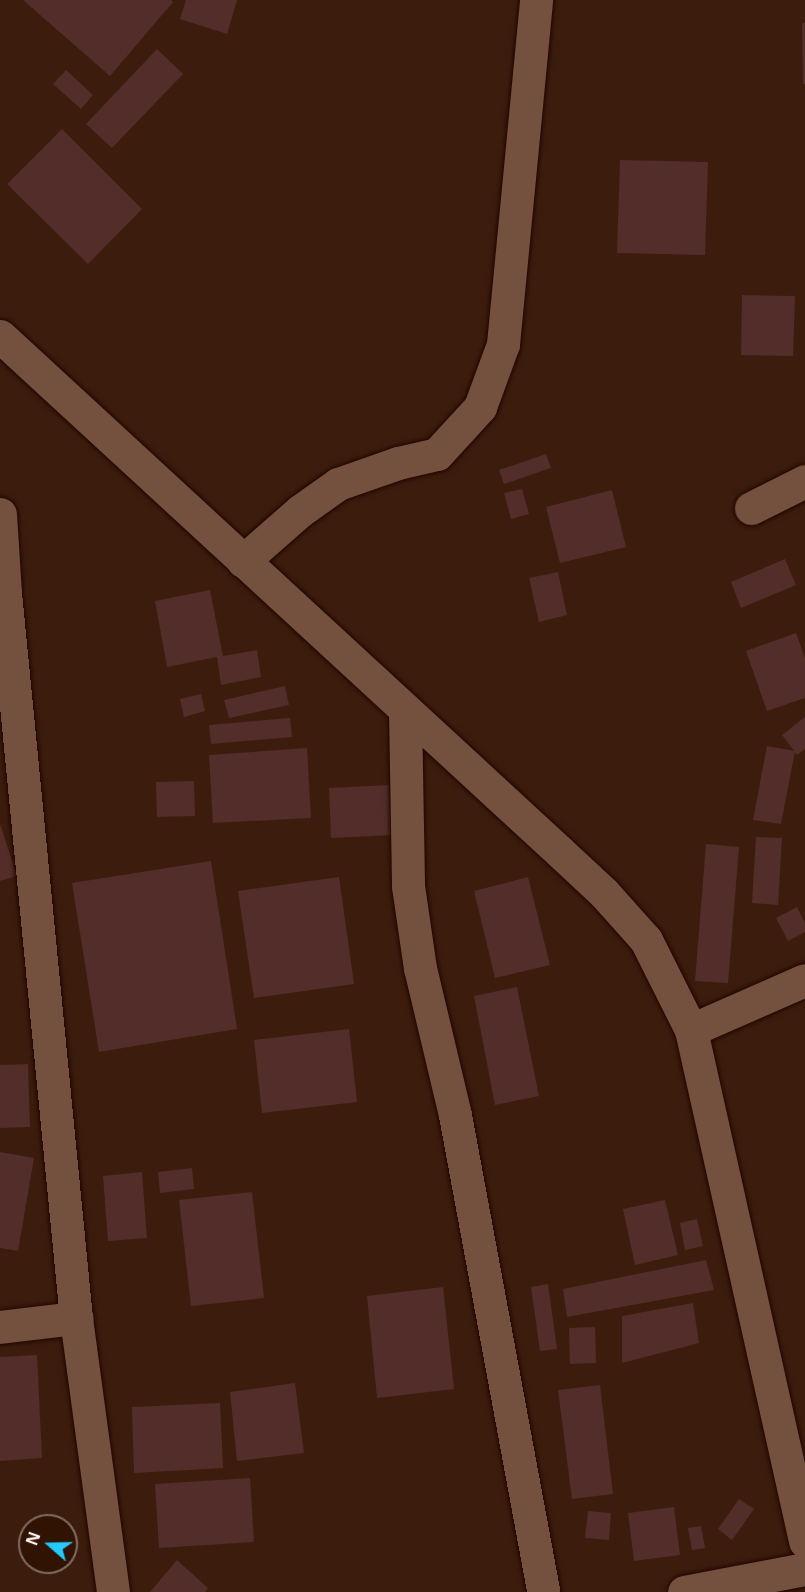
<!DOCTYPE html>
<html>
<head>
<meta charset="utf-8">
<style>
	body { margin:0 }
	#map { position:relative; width:805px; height:1592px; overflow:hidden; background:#3c1d0d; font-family:"Noto Sans",sans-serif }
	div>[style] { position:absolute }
	.building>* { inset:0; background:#522d29 }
	.roads { filter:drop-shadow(0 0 2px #210500) drop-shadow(0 0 2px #210500) }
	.minor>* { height:33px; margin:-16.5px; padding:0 16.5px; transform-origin:16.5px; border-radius:16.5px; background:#74503f }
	span { translate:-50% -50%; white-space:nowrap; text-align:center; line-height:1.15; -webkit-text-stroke:5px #311304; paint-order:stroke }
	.north { position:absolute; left:18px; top:1514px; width:60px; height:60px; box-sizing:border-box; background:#311304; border:2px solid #826d62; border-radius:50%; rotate:290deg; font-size:16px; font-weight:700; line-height:24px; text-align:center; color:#fcf3ef }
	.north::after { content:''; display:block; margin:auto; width:21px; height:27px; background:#24c9fe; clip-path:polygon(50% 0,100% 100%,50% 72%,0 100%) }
</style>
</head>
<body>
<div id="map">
	<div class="building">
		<div style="clip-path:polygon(23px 0,171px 0,173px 2px,110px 76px)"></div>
		<div style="clip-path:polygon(186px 0,237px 0,227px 34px,180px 19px)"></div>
		<div style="clip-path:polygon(802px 23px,805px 23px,805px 84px,803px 84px)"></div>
		<div style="clip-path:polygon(157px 49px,183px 74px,112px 148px,86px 124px)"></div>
		<div style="clip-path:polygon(66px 70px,93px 95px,81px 109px,53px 84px)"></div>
		<div style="clip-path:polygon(62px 129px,142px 209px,88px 264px,7px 184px)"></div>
		<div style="clip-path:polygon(620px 160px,708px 162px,705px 255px,617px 253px)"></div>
		<div style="clip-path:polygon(742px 295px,795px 296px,793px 356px,741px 355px)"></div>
		<div style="clip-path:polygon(546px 454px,551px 468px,504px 484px,499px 470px)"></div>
		<div style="clip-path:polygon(522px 489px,529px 514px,511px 519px,504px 493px)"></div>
		<div style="clip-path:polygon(612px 490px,626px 547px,560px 563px,546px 507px)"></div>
		<div style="clip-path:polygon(785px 559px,796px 585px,741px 608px,731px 582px)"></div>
		<div style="clip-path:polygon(558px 572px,567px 615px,539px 622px,529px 578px)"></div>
		<div style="clip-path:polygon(210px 590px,223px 656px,257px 650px,261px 677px,221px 685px,217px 657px,167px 667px,155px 601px)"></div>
		<div style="clip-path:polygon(796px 633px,805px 658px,805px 698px,767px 711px,746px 651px)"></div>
		<div style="clip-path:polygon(285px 686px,289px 705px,229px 718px,224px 700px)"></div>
		<div style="clip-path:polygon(201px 694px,205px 711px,184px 717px,180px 699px)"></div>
		<div style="clip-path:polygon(805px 717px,805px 749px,797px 755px,782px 735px)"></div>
		<div style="clip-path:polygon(290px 718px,292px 737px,211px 744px,209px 725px)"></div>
		<div style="clip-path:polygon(767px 746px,795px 751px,781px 824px,753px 820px)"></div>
		<div style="clip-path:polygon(307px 748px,311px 818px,213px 823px,209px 755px)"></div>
		<div style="clip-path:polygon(194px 781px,195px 816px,157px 817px,156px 782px)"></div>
		<div style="clip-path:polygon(389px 785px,391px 835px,331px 838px,329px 788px)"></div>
		<div style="clip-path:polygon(0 824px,17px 876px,0 881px)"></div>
		<div style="clip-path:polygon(756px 837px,782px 838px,778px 905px,752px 903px)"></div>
		<div style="clip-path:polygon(706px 844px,739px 847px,728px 983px,695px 981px)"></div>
		<div style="clip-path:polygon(211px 861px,237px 1029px,99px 1052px,72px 883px)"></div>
		<div style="clip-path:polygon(339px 877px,354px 984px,254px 998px,238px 891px)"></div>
		<div style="clip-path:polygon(528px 877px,550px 965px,495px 978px,474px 891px)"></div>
		<div style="clip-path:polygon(797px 907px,805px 923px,805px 932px,788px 941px,776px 918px)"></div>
		<div style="clip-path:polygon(517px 987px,539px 1096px,495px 1105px,474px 996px)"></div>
		<div style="clip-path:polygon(349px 1029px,357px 1102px,262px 1113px,254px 1040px)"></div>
		<div style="clip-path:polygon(28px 1064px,30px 1127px,0 1128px,0 1065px)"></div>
		<div style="clip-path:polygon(0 1152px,34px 1158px,18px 1251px,0 1248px)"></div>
		<div style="clip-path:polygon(192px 1168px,194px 1189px,160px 1193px,158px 1172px)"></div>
		<div style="clip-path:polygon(142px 1172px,147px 1238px,108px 1241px,103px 1176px)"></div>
		<div style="clip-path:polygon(252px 1192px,264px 1298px,191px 1306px,179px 1200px)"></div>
		<div style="clip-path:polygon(665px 1200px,678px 1255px,635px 1265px,623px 1209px)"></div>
		<div style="clip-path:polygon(697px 1219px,703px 1246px,685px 1250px,680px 1223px)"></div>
		<div style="clip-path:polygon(706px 1260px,714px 1290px,567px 1317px,563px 1289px)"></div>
		<div style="clip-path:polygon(548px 1284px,557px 1349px,540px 1351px,531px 1287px)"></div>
		<div style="clip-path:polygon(443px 1287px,454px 1389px,377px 1398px,367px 1296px)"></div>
		<div style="clip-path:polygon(693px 1303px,699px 1343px,622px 1363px,622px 1316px)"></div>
		<div style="clip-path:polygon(595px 1327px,596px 1363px,570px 1364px,569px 1328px)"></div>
		<div style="clip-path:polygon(37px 1355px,42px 1458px,0 1461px,0 1357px)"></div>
		<div style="clip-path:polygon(295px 1383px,304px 1453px,237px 1461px,230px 1392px)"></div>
		<div style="clip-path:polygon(600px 1385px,613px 1494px,572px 1499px,558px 1390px)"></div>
		<div style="clip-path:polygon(220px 1403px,223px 1468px,134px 1473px,132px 1407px)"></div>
		<div style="clip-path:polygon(250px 1478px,254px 1542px,159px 1548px,155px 1484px)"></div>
		<div style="clip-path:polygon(739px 1499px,754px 1509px,732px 1540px,718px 1529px)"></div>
		<div style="clip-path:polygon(674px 1507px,680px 1555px,634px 1561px,628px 1513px)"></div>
		<div style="clip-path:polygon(588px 1511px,611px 1513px,609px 1540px,585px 1538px)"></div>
		<div style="clip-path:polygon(701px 1526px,705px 1548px,692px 1550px,688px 1528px)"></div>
		<div style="clip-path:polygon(177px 1560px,208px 1588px,205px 1592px,150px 1592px)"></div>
	</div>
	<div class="roads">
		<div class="minor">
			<div style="left:0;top:336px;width:761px;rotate:42.66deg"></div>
			<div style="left:560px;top:852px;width:60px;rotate:43deg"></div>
			<div style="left:604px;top:893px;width:63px;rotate:48.2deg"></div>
			<div style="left:646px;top:940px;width:101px;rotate:63.4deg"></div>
			<div style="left:691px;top:1030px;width:524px;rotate:77.42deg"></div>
			<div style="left:751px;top:508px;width:60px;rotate:-26.6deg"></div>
			<div style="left:0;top:514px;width:79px;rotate:86.4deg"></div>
			<div style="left:5px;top:593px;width:728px;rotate:84.41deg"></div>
			<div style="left:76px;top:1318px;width:276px;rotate:82.3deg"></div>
			<div style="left:243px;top:561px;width:76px;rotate:-41.3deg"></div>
			<div style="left:300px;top:511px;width:47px;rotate:-35.4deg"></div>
			<div style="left:338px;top:484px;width:64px;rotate:-19.3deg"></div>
			<div style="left:398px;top:463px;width:40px;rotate:-13deg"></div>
			<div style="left:437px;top:454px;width:64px;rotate:-47.5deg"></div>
			<div style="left:480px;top:407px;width:67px;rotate:-69.9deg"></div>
			<div style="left:503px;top:344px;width:346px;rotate:-84.5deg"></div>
			<div style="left:405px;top:711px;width:175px;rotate:89deg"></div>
			<div style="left:408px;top:886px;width:83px;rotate:81.7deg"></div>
			<div style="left:420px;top:968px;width:151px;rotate:76.6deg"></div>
			<div style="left:455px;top:1115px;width:485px;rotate:79.5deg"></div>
			<div style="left:691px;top:1030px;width:124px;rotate:-23.7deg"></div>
			<div style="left:0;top:1327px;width:77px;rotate:-6.8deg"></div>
			<div style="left:684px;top:1592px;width:123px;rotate:-10.8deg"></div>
		</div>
	</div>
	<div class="north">N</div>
</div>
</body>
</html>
